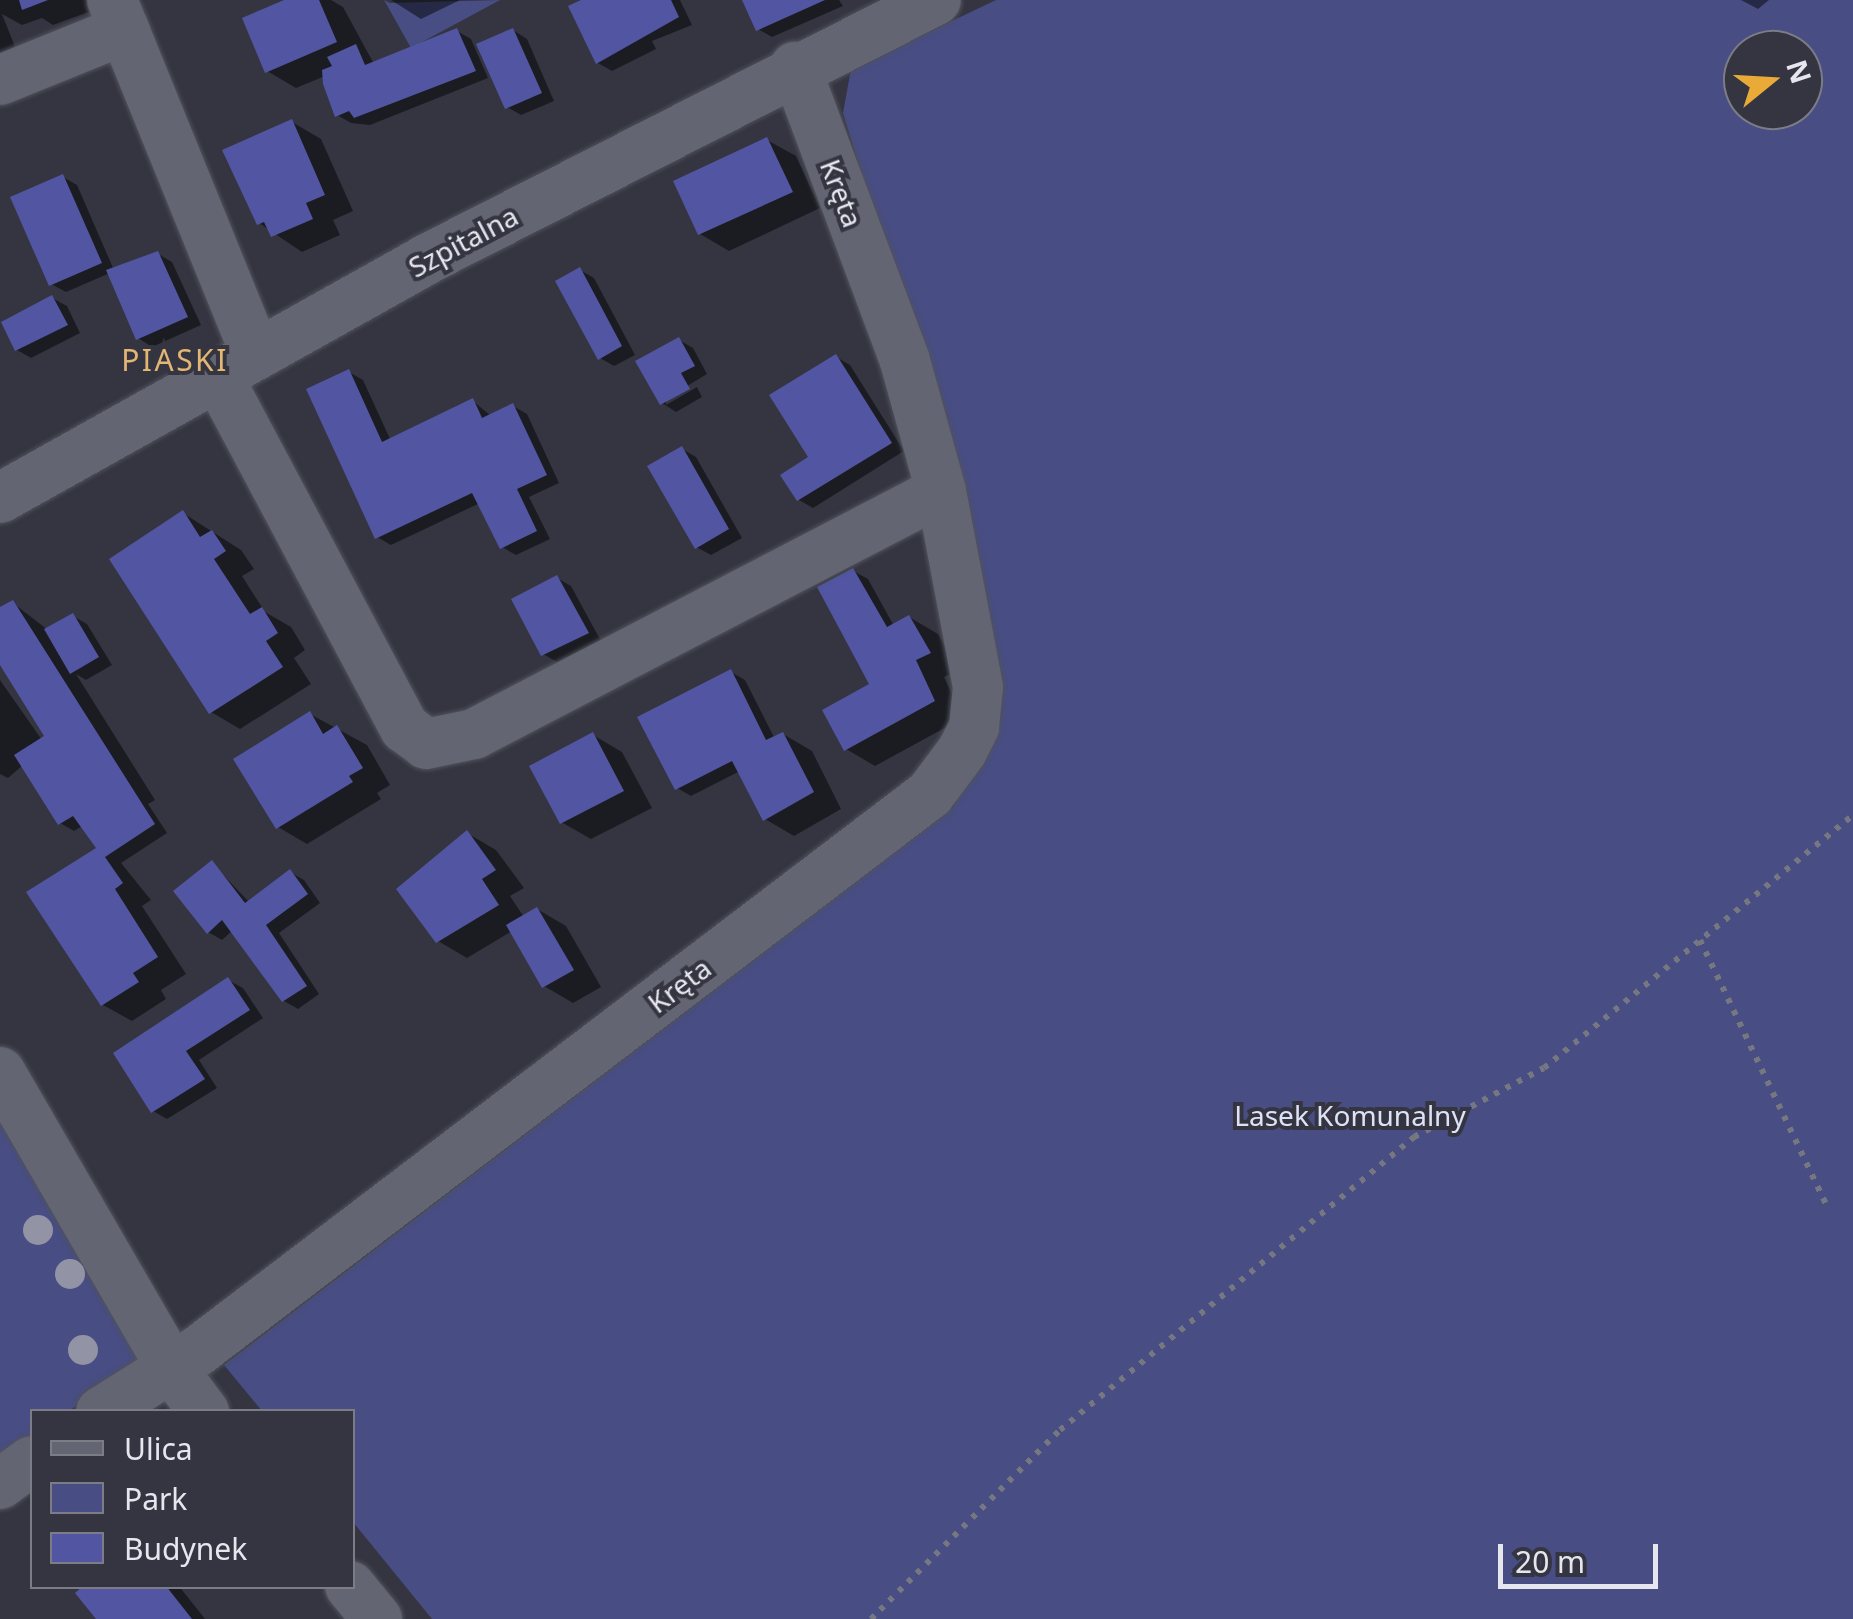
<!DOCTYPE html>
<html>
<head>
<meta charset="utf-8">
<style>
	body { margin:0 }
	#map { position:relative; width:1853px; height:1619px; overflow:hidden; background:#343541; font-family:"Noto Sans",sans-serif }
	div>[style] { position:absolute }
	.green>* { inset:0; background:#484d84 }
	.shadow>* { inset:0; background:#0007 }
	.building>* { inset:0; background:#5256a2 }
	.path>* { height:6px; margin-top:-3px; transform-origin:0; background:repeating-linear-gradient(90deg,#767781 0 5px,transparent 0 13px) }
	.roads { filter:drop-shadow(0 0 2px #50525b) drop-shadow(0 0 2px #50525b) }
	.street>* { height:50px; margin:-25px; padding:0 25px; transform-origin:25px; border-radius:25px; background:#636572 }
	.trees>* { width:30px; height:30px; margin:-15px; border-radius:50%; background:#9294a5 }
	span { translate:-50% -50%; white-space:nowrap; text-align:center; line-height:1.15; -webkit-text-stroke:8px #343541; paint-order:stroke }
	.street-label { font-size:28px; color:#e6e7ee }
	.park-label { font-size:28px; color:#dee2f7 }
	.neighbourhood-label { font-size:30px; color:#e3b773; letter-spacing:2.5px }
	.legend { position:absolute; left:30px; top:1409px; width:325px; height:180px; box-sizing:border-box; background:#343541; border:2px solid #7b7c86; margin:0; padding:12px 18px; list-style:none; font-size:30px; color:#e6e7ee }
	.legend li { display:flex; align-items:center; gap:20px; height:50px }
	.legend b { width:50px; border:2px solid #7b7c86 }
	.north { position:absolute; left:1723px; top:30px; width:100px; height:100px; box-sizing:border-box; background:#343541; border:2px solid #7b7c86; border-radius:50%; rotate:72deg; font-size:28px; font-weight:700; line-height:40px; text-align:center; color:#e6e7ee }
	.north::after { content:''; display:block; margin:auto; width:35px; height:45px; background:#eaaa38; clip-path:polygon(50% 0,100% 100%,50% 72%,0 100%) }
	.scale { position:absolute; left:1498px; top:1544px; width:160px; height:45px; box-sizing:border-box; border:5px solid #e6e7ee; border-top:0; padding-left:12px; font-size:30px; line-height:35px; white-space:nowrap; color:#e6e7ee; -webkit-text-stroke:8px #343541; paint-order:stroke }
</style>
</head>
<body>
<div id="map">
	<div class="green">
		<div style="clip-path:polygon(384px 0,390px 3px,500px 0,411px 48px)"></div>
		<div style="clip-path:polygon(evenodd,996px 0,1853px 0,1853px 1619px,432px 1619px,353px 1522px,352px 1412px,262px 1411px,224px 1365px,953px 807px,992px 731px,952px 467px,843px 113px,851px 69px,996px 0,1743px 50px,1803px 50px,1803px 110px,1743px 110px,1743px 50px)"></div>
		<div style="clip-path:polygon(0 1119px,140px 1359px,69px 1411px,32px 1412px,32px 1439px,0 1463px)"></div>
	</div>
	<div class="shadow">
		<div style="clip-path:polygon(0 0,90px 0,94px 10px,53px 25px,42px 18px,22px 25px,2px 14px,21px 62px,0 70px)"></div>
		<div style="clip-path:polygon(290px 0,331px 0,343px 7px,374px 64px,457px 31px,471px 39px,488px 78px,370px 125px,351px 123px,337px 115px,325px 76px,296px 88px,267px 71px)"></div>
		<div style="clip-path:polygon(391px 0,460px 0,421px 19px)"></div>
		<div style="clip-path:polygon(587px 0,680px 0,692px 25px,652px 41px,656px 49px,612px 71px,598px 63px)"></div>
		<div style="clip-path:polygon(745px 0,839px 0,843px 6px,772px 37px,758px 29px)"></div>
		<div style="clip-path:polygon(1741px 0,1769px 0,1758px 9px)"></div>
		<div style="clip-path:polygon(513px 30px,527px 39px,554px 101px,521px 115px,507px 107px)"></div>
		<div style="clip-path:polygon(292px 122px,321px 139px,353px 211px,333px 220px,340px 235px,302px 252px,259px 223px)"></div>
		<div style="clip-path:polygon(767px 140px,796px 156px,820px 208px,729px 251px,700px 234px)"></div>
		<div style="clip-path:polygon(63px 177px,77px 185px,114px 270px,158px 254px,172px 262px,201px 325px,152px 347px,138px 338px,110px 273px,66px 292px,51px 284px)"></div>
		<div style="clip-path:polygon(580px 270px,594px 278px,635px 355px,614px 366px,600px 358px)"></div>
		<div style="clip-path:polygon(52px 298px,67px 306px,80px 333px,31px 358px,17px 350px)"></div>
		<div style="clip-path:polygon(679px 340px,693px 348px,707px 374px,666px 399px,666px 405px,697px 387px,702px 397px,676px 412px,662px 403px)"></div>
		<div style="clip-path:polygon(836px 357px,850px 365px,904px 451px,813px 508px,799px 500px)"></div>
		<div style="clip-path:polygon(349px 372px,363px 380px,391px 441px,473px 401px,491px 416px,513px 406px,527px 414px,559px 483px,529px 497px,550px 539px,516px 555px,502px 547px,480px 503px,391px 545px,377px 537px)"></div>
		<div style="clip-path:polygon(682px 449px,696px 457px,742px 538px,711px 555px,696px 547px)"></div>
		<div style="clip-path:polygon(183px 513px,241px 550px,254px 569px,242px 576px,265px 612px,291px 627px,305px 650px,294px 658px,311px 684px,240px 729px,211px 712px)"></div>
		<div style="clip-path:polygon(853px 571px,868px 579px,894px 626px,909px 617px,938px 634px,958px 670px,944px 677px,963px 718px,875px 766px,846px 749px,872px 685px)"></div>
		<div style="clip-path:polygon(557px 578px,571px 586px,601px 641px,557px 662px,543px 654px)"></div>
		<div style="clip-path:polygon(13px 603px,48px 630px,73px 616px,87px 624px,112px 665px,86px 680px,76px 674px,155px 800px,148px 804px,167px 833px,121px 863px,151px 900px,142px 906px,186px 974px,161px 990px,166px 999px,132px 1021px,103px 1005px,102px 848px,84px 825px,74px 831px,60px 823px,23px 765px,8px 778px,0 774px,0 680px,42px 740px,47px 737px,0 661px,0 610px)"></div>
		<div style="clip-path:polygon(731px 672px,745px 680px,775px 739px,783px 734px,812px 751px,841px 809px,794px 836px,765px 819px,740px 771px,691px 796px,677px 788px)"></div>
		<div style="clip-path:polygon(310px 714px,367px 745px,390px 785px,377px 793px,381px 799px,307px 844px,278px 827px)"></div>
		<div style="clip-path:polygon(593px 735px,622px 752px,652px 808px,591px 839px,561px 822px)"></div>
		<div style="clip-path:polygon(467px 833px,496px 850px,524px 888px,510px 896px,524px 917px,537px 909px,566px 926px,601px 987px,573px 1003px,544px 986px,512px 931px,467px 958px,438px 941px)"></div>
		<div style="clip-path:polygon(212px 863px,250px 903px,290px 872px,304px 880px,320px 903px,279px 933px,319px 994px,298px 1009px,284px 1001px,233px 930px,222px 940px,208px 932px)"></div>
		<div style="clip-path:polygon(228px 980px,243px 988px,263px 1018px,199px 1060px,217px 1088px,167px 1119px,153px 1111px,117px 1054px)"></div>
		<div style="clip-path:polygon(87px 1586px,179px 1586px,205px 1619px,99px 1619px)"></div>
	</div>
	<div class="building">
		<div style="clip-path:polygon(19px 0,48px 0,22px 10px)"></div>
		<div style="clip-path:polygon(284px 0,319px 0,337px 42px,265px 73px,242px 18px)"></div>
		<div style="clip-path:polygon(581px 0,671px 0,679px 17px,596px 64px,568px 6px)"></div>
		<div style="clip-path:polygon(742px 0,825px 0,756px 31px)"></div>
		<div style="clip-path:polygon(457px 28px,476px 71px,354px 118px,349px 111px,335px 117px,323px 84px,322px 70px,332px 66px,327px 57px,356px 44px,365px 65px)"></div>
		<div style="clip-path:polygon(513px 28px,542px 93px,505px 109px,476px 44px)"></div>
		<div style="clip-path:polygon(292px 119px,325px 195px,306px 203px,313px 219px,271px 237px,264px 222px,257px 225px,222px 150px)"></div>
		<div style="clip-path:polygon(767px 137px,793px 192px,698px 235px,673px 181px)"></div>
		<div style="clip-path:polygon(63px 174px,102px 263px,49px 286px,10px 197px)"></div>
		<div style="clip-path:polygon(158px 251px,188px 317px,136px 340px,106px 270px)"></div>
		<div style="clip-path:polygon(580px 267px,622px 346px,598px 360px,555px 281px)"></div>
		<div style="clip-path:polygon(52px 295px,68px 325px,15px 351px,1px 322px)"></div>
		<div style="clip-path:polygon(679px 337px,695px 366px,681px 373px,690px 389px,660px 405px,635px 361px)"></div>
		<div style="clip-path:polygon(836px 354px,892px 443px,797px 501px,780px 475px,808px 457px,769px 395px)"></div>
		<div style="clip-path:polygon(349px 369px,382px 442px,473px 398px,482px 418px,513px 403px,547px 475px,517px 489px,537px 531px,500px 549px,472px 493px,375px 539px,306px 389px)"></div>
		<div style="clip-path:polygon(682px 446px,729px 529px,695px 549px,647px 466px)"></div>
		<div style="clip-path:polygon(183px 510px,200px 537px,212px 530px,226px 551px,214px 559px,250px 614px,262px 607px,278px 633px,266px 641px,283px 667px,209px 714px,109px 559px)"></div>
		<div style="clip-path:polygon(853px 568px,887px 627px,909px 615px,931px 653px,916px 660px,935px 701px,844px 751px,822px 710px,869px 684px,817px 587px)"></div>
		<div style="clip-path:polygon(557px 575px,589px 633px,541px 656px,511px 599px)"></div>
		<div style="clip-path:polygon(13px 600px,155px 824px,105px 857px,123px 883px,115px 889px,158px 957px,133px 973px,139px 982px,101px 1006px,26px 892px,96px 848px,73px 816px,58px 825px,14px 755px,44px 736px,0 665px,0 607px)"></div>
		<div style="clip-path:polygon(73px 613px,99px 657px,70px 674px,44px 629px)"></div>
		<div style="clip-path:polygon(731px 669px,766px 740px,783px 732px,814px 792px,763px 821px,732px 761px,675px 790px,637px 717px)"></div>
		<div style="clip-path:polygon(310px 711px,323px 734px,337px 725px,363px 768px,349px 776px,353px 782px,276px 829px,233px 759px)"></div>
		<div style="clip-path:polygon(593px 732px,624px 791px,560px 824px,529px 766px)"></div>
		<div style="clip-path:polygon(467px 830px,496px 870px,482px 879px,499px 905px,436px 943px,396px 889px)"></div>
		<div style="clip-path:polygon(212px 860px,245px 903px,290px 869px,308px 894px,266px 925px,307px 986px,282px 1002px,222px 920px,207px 934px,173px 891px)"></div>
		<div style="clip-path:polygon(537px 907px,574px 970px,542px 988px,506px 925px)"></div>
		<div style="clip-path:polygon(228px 977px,250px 1010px,186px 1051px,205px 1079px,151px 1113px,113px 1053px)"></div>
		<div style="clip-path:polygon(83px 1586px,166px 1586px,192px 1619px,96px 1619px,75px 1593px)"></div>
	</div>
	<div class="path">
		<div style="left:1700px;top:940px;width:293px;rotate:64.5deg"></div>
		<div style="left:871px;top:1619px;width:267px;rotate:-45deg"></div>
		<div style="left:1060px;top:1430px;width:460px;rotate:-39.6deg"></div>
		<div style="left:1414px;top:1137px;width:147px;rotate:-28deg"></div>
		<div style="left:1544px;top:1068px;width:399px;rotate:-39.3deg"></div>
	</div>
	<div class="roads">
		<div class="street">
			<div style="left:112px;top:0;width:382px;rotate:67.9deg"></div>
			<div style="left:0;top:80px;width:134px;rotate:-22deg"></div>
			<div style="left:218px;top:377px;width:398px;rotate:62deg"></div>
			<div style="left:405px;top:728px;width:26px;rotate:37deg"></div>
			<div style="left:426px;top:744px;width:49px;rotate:-11.8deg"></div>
			<div style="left:474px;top:734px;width:526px;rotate:-27.49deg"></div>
			<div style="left:0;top:498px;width:489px;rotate:-29.2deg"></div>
			<div style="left:427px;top:259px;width:571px;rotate:-26.97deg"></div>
			<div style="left:0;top:1072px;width:343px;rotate:59.9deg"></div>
			<div style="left:172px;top:1369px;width:54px;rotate:53.3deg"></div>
			<div style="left:101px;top:1412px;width:115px;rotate:-32.2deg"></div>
			<div style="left:198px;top:1351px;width:920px;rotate:-37.27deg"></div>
			<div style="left:930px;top:794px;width:54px;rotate:-53.3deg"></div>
			<div style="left:962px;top:751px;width:27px;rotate:-63deg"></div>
			<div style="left:974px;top:727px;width:40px;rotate:-84.3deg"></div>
			<div style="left:978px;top:687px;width:199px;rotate:-100.7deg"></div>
			<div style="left:941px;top:491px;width:138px;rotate:-105.5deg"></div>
			<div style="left:904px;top:358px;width:311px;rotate:-110.5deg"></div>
			<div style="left:0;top:1484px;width:39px;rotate:-36deg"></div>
			<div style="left:350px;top:1586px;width:43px;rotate:50.7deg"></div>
		</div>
	</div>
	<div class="trees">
		<div style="left:38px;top:1230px"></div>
		<div style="left:70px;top:1274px"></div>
		<div style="left:83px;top:1350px"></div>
	</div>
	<div class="street-label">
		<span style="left:842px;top:193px;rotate:69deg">Kręta</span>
		<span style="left:463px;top:241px;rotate:-28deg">Szpitalna</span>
		<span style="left:679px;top:985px;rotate:-37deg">Kręta</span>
	</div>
	<div class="park-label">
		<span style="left:1350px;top:1115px">Lasek Komunalny</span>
	</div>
	<div class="neighbourhood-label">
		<span style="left:175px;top:360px">PIASKI</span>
	</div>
	<ul class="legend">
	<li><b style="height:12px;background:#636572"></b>Ulica</li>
	<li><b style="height:28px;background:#484d84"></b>Park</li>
	<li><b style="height:28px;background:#5256a2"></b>Budynek</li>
	</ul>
	<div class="north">N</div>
	<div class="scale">20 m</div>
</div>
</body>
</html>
